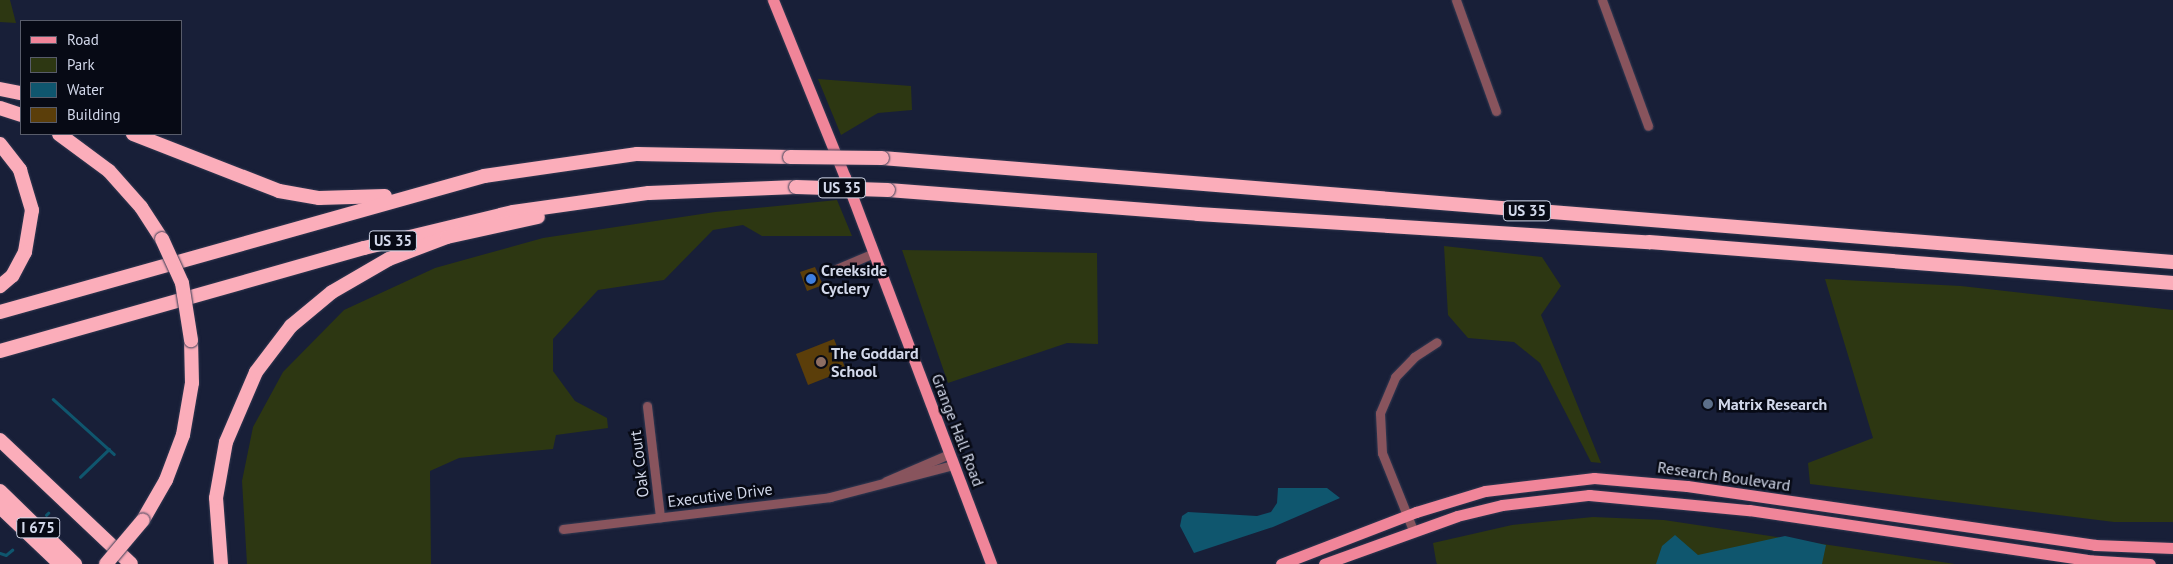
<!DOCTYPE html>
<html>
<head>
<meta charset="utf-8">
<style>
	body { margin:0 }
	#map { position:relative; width:2173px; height:564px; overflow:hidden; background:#181f38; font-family:"PT Sans",sans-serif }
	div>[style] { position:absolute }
	.green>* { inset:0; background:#2d3712 }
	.water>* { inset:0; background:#0f566e }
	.stream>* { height:2.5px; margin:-1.25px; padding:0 1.25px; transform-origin:1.25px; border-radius:1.25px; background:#0f566e }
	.building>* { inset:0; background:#5b3e0a }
	.roads { filter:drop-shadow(0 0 1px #323951) drop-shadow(0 0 1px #323951) }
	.minor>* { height:9px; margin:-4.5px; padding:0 4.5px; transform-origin:4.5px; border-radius:4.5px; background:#88545d }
	.major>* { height:11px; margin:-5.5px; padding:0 5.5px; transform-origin:5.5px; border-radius:5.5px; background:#f08599 }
	.highway>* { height:14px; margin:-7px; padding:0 7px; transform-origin:7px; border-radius:7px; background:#fbadba }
	.bridges { filter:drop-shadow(0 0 1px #323951) drop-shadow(0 0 1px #323951) }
	.highway-bridge>* { height:14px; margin:-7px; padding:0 7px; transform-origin:7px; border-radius:7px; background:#fbadba }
	.dots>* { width:14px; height:14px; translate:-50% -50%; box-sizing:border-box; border:2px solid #070a15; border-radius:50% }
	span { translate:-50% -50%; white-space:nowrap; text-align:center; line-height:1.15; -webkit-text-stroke:5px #070a15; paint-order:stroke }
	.shield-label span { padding:1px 4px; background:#070a15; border:1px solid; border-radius:4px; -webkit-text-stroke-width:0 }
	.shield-label { font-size:15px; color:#d2d8ea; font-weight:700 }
	.poi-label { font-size:16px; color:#d2d8ea; font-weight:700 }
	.left { translate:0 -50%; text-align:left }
	.street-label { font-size:16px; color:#d2d8ea }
	.legend { position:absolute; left:20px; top:20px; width:162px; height:115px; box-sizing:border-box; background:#070a15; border:1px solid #585c6a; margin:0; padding:6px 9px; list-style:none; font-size:15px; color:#d2d8ea }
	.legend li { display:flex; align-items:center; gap:10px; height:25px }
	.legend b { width:25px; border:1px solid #585c6a }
</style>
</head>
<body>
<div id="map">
	<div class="green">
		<div style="clip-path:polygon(0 0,10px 0,16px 23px,0 22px)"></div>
		<div style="clip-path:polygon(818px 79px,911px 86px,912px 110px,878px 113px,841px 135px)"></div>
		<div style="clip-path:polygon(837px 200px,852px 236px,762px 236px,743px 225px,713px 230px,664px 280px,598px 290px,553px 339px,553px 371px,575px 401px,607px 418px,608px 428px,556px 435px,553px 449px,459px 458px,430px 471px,431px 564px,247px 564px,242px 481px,253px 427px,283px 372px,344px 310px,435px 268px,543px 238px,715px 212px)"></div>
		<div style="clip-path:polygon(1444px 246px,1542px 257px,1561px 286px,1541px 315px,1601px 463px,1591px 462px,1540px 363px,1514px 342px,1468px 338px,1448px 315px)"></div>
		<div style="clip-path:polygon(902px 250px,1097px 253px,1098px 344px,1067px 343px,948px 383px)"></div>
		<div style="clip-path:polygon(1825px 279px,1961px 286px,2173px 310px,2173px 522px,2114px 522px,1810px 484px,1808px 463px,1873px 438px)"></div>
		<div style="clip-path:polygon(1593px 517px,1664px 520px,1955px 564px,1437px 564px,1436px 561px,1433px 543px,1512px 525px)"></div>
	</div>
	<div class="water">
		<div style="clip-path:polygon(1278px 488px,1327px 488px,1340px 498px,1273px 527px,1194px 553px,1180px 526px,1182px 516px,1188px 512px,1257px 516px,1271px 512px,1277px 503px)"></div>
		<div style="clip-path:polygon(1675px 535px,1698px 555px,1785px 536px,1826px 545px,1822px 564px,1656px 564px,1662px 546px)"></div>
	</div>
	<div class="stream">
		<div style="left:53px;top:399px;width:82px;rotate:42deg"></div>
		<div style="left:80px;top:477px;width:40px;rotate:-44deg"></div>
		<div style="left:46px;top:515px;width:3px;rotate:-45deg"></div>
		<div style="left:0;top:553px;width:6px;rotate:18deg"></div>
		<div style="left:6px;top:555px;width:8px;rotate:-40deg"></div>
	</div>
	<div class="building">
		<div style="clip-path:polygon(815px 267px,823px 285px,807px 291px,800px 272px)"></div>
		<div style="clip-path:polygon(834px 339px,846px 370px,808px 385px,796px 354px)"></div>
	</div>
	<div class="roads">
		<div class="minor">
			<div style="left:1456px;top:0;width:118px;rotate:70.2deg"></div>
			<div style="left:1602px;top:0;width:134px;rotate:69.9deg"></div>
			<div style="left:834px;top:270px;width:43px;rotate:-23deg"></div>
			<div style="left:647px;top:406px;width:112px;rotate:83.3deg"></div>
			<div style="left:886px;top:481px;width:69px;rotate:-23.2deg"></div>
			<div style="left:563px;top:529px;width:269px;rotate:-6.8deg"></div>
			<div style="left:830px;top:497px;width:127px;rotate:-14.6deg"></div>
			<div style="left:1413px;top:530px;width:83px;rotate:-111.9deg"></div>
			<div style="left:1382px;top:453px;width:40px;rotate:-92.9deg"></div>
			<div style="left:1380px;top:413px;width:39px;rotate:-67deg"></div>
			<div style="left:1395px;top:377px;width:28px;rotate:-46deg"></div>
			<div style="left:1414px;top:357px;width:27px;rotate:-33deg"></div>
		</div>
		<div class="major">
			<div style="left:773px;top:0;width:191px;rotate:67.9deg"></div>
			<div style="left:845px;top:177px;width:414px;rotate:69.3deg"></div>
			<div style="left:1281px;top:564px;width:145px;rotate:-21.1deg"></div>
			<div style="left:1416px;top:512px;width:72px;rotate:-16.9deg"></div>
			<div style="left:1485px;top:491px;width:110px;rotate:-6.8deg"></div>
			<div style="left:1594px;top:478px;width:93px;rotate:4.9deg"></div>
			<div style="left:1687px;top:486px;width:412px;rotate:8.2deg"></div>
			<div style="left:2095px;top:545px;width:78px;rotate:2.2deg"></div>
			<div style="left:1324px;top:564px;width:141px;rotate:-19.8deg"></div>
			<div style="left:1457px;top:516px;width:46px;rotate:-13.7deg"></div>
			<div style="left:1502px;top:505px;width:88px;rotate:-6.6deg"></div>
			<div style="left:1589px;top:495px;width:161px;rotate:5.4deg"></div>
			<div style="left:1749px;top:510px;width:341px;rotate:8.4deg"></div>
			<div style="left:2086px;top:560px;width:64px;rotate:3.6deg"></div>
		</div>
		<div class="highway">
			<div style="left:0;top:89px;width:21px;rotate:11deg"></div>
			<div style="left:0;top:108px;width:22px;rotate:18deg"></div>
			<div style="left:59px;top:134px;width:62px;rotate:36.5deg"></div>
			<div style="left:109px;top:171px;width:48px;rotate:48.4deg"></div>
			<div style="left:141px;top:207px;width:38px;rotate:57deg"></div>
			<div style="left:133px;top:134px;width:157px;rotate:21.3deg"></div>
			<div style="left:279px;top:191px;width:41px;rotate:9.9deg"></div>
			<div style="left:319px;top:198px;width:66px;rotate:-1.7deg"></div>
			<div style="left:0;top:144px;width:33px;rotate:52deg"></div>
			<div style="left:20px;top:170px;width:42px;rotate:73.3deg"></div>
			<div style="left:32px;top:210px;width:43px;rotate:99.5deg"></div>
			<div style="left:25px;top:252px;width:27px;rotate:118deg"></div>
			<div style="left:12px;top:276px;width:16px;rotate:140deg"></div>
			<div style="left:882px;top:158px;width:1295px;rotate:4.61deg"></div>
			<div style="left:888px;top:190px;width:311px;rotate:4.4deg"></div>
			<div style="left:1198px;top:214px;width:452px;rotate:3.6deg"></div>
			<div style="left:1649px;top:242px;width:526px;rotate:4.47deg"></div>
			<div style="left:0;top:312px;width:503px;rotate:-15.69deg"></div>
			<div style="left:484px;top:176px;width:155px;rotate:-8.2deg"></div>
			<div style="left:637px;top:154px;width:153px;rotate:1.1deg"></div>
			<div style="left:0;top:351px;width:378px;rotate:-15.8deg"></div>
			<div style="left:364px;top:248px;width:153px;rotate:-13.6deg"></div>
			<div style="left:513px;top:212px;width:137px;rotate:-8deg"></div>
			<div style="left:649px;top:193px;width:147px;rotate:-2.3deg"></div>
			<div style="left:0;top:440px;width:180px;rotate:43.4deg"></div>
			<div style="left:0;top:491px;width:105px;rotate:44.2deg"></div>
			<div style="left:0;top:507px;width:83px;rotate:43.5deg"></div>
			<div style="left:143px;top:520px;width:46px;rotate:-60.1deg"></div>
			<div style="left:166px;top:480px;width:48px;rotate:-69.3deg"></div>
			<div style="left:183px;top:435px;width:53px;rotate:-80.2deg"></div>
			<div style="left:192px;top:383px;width:43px;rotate:-91.3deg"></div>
			<div style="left:221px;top:564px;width:66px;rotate:-94.3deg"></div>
			<div style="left:216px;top:498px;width:57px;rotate:-79.9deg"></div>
			<div style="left:226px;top:442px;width:76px;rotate:-66.8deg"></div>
			<div style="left:256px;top:372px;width:58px;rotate:-52.7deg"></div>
			<div style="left:291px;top:326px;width:53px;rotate:-39.7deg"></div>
			<div style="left:332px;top:292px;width:66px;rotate:-30.1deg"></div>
			<div style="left:389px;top:259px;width:62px;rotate:-20.8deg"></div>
			<div style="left:447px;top:237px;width:93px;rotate:-12.4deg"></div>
		</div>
	</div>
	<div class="bridges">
		<div class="highway-bridge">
			<div style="left:790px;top:157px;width:92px;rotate:0.6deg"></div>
			<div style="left:796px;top:187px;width:92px;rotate:1.9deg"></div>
			<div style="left:162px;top:239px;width:48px;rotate:65.6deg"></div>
			<div style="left:182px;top:283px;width:58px;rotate:81deg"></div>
			<div style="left:106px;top:564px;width:57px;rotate:-49.9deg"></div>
		</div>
	</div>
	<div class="dots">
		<div style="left:811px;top:279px;background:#3f7fe0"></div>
		<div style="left:821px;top:362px;background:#8d6e63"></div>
		<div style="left:1708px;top:404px;background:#5c6f8a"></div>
	</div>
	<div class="shield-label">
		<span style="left:842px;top:188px">US 35</span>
		<span style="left:1527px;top:211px">US 35</span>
		<span style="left:393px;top:241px">US 35</span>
		<span style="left:38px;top:528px">I 675</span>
	</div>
	<div class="poi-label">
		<span class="left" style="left:821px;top:279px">Creekside<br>Cyclery</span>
		<span class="left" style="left:831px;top:362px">The Goddard<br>School</span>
		<span class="left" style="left:1718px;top:404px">Matrix Research</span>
	</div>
	<div class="street-label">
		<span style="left:958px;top:430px;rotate:69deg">Grange Hall Road</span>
		<span style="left:639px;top:464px;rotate:-97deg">Oak Court</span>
		<span style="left:1724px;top:476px;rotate:8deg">Research Boulevard</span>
		<span style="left:720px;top:495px;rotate:-7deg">Executive Drive</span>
	</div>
	<ul class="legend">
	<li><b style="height:6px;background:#f08599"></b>Road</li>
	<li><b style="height:14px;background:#2d3712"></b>Park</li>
	<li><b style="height:14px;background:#0f566e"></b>Water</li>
	<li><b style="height:14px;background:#5b3e0a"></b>Building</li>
	</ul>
</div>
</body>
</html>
